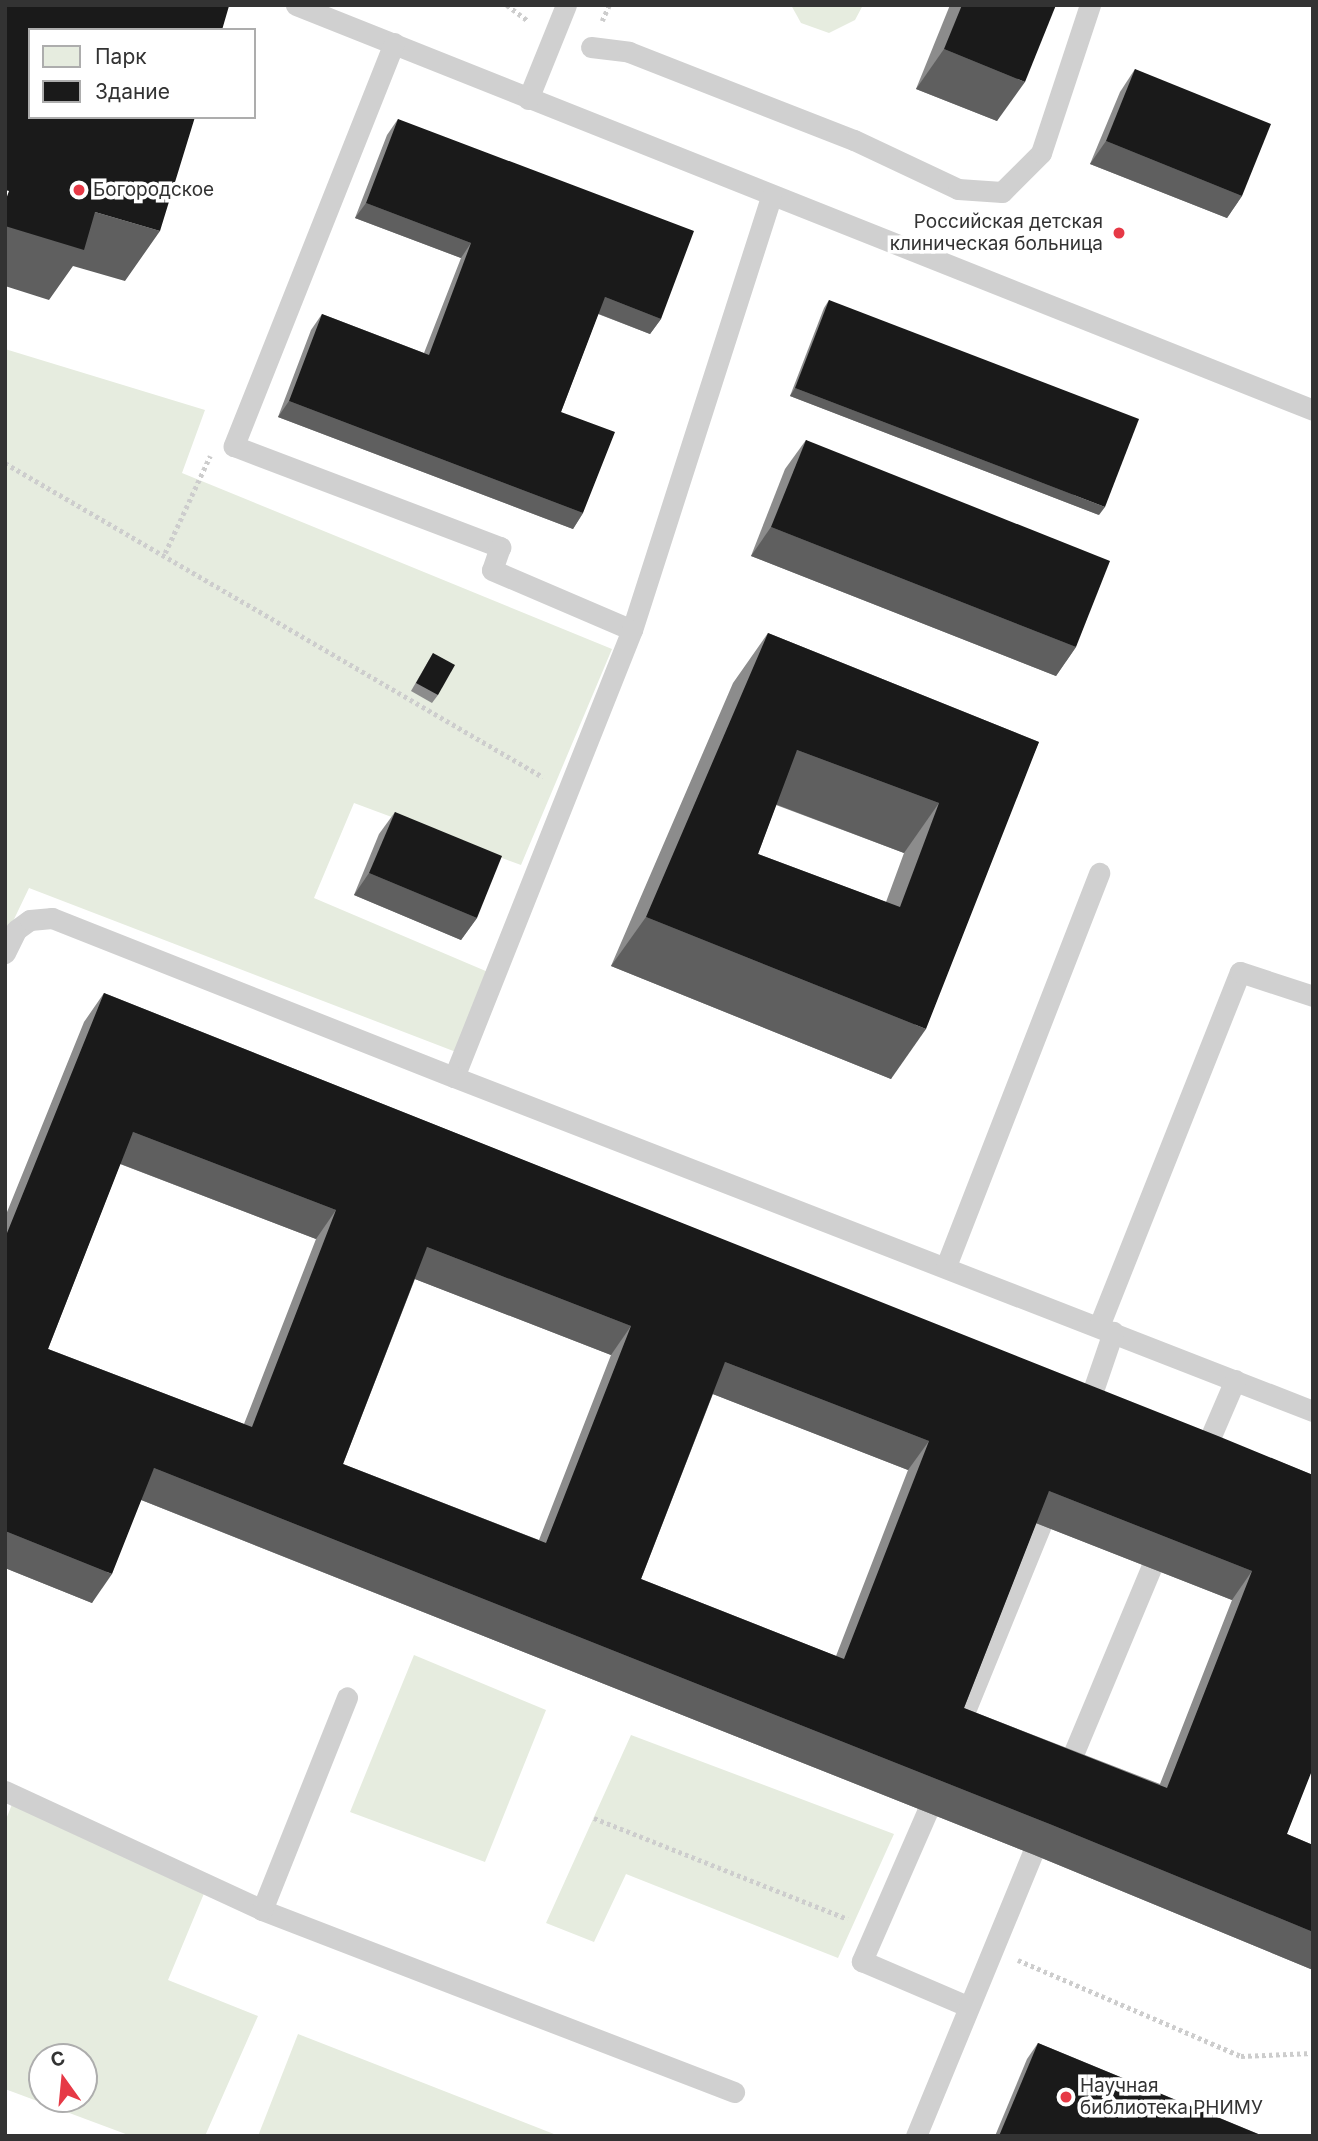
<!DOCTYPE html>
<html>
<head>
<meta charset="utf-8">
<style>
	body { margin:0 }
	#map { position:relative; width:1318px; height:2141px; overflow:hidden; background:#fff; font-family:Inter,sans-serif }
	div>[style] { position:absolute }
	.green>* { inset:0; background:#e6ecdf }
	.path>* { height:4.5px; margin-top:-2.25px; transform-origin:0; background:repeating-linear-gradient(90deg,#cdcdcd 0 3.5px,transparent 0 7px) }
	.lane>* { height:21px; margin:-10.5px; padding:0 10.5px; transform-origin:10.5px; border-radius:10.5px; background:#d0d0d0 }
	.wall>* { inset:0; background:#8c8c8c }
	.shaded-wall>* { inset:0; background:#5f5f5f }
	.building>* { inset:0; background:#1a1a1a }
	.dots>* { width:19px; height:19px; translate:-50% -50%; box-sizing:border-box; border:4px solid #fff; border-radius:50% }
	span { translate:-50% -50%; white-space:nowrap; text-align:center; line-height:1.15; -webkit-text-stroke:7px #fff; paint-order:stroke }
	.poi-label { font-size:19px; color:#333 }
	.left { translate:0 -50%; text-align:left }
	.right { translate:-100% -50%; text-align:right }
	.frame { position:absolute; inset:0; border:7px solid #333; pointer-events:none }
	.legend { position:absolute; left:28px; top:28px; width:228px; height:91px; box-sizing:border-box; background:#fff; border:2px solid #adadad; margin:0; padding:9px 12px; list-style:none; font-size:21px; color:#333 }
	.legend li { display:flex; align-items:center; gap:14px; height:35px }
	.legend b { width:35px; border:2px solid #adadad }
	.north { position:absolute; left:28px; top:2043px; width:70px; height:70px; box-sizing:border-box; background:#fff; border:2px solid #adadad; border-radius:50%; rotate:345deg; font-size:19px; font-weight:700; line-height:28px; text-align:center; color:#333 }
	.north::after { content:''; display:block; margin:auto; width:24px; height:32px; background:#e63946; clip-path:polygon(50% 0,100% 100%,50% 72%,0 100%) }
</style>
</head>
<body>
<div id="map">
	<div class="green">
		<div style="clip-path:polygon(791px 5px,863px 5px,855px 20px,829px 33px,801px 23px)"></div>
		<div style="clip-path:polygon(5px 349px,205px 410px,182px 473px,612px 649px,521px 865px,354px 803px,314px 898px,488px 972px,456px 1052px,29px 888px,5px 938px)"></div>
		<div style="clip-path:polygon(414px 1655px,546px 1710px,485px 1862px,350px 1812px)"></div>
		<div style="clip-path:polygon(631px 1735px,894px 1834px,838px 1958px,626px 1874px,594px 1942px,546px 1923px)"></div>
		<div style="clip-path:polygon(evenodd,14px 1799px,210px 1879px,168px 1980px,258px 2016px,205px 2136px,131px 2136px,5px 2089px,5px 1822px,14px 1799px,42px 2057px,84px 2057px,84px 2099px,42px 2099px,42px 2057px)"></div>
		<div style="clip-path:polygon(298px 2034px,559px 2136px,258px 2136px)"></div>
	</div>
	<div class="path">
		<div style="left:507px;top:5px;width:26px;rotate:37deg"></div>
		<div style="left:602px;top:21px;width:17px;rotate:-66deg"></div>
		<div style="left:5px;top:463px;width:623px;rotate:30.27deg"></div>
		<div style="left:165px;top:553px;width:107px;rotate:-65.1deg"></div>
		<div style="left:594px;top:1818px;width:273px;rotate:21.7deg"></div>
		<div style="left:1018px;top:1960px;width:243px;rotate:23.3deg"></div>
		<div style="left:1241px;top:2056px;width:72px;rotate:-2.4deg"></div>
	</div>
	<div class="lane">
		<div style="left:296px;top:5px;width:1095px;rotate:21.71deg"></div>
		<div style="left:394px;top:43px;width:434px;rotate:111.7deg"></div>
		<div style="left:234px;top:446px;width:285px;rotate:20.8deg"></div>
		<div style="left:500px;top:547px;width:24px;rotate:109deg"></div>
		<div style="left:492px;top:570px;width:152px;rotate:23.2deg"></div>
		<div style="left:632px;top:630px;width:453px;rotate:-72.2deg"></div>
		<div style="left:591px;top:47px;width:38px;rotate:7deg"></div>
		<div style="left:629px;top:52px;width:242px;rotate:21.4deg"></div>
		<div style="left:854px;top:140px;width:115px;rotate:25.2deg"></div>
		<div style="left:958px;top:189px;width:44px;rotate:3.9deg"></div>
		<div style="left:1002px;top:192px;width:55px;rotate:-45deg"></div>
		<div style="left:1041px;top:153px;width:156px;rotate:-71.7deg"></div>
		<div style="left:528px;top:99px;width:101px;rotate:-68deg"></div>
		<div style="left:5px;top:953px;width:25px;rotate:-64deg"></div>
		<div style="left:16px;top:930px;width:17px;rotate:-36deg"></div>
		<div style="left:30px;top:920px;width:22px;rotate:-5deg"></div>
		<div style="left:52px;top:918px;width:432px;rotate:21.6deg"></div>
		<div style="left:454px;top:1077px;width:481px;rotate:-68.3deg"></div>
		<div style="left:454px;top:1077px;width:922px;rotate:21.25deg"></div>
		<div style="left:946px;top:1266px;width:422px;rotate:-68.7deg"></div>
		<div style="left:1099px;top:1326px;width:381px;rotate:-68.3deg"></div>
		<div style="left:1240px;top:972px;width:77px;rotate:18.2deg"></div>
		<div style="left:1085px;top:1414px;width:87px;rotate:-71.1deg"></div>
		<div style="left:1201px;top:1459px;width:86px;rotate:-66.7deg"></div>
		<div style="left:956px;top:1733px;width:225px;rotate:-67.8deg"></div>
		<div style="left:1064px;top:1776px;width:225px;rotate:-67.3deg"></div>
		<div style="left:5px;top:1791px;width:283px;rotate:24.8deg"></div>
		<div style="left:262px;top:1910px;width:506px;rotate:21.09deg"></div>
		<div style="left:927px;top:1812px;width:163px;rotate:113.6deg"></div>
		<div style="left:862px;top:1961px;width:114px;rotate:23.2deg"></div>
		<div style="left:262px;top:1910px;width:229px;rotate:-68.2deg"></div>
		<div style="left:916px;top:2136px;width:305px;rotate:-67.6deg"></div>
	</div>
	<div class="wall">
		<div style="clip-path:polygon(950px 5px,1056px 5px,997px 121px,916px 89px)"></div>
		<div style="clip-path:polygon(1135px 69px,1242px 196px,1227px 218px,1090px 164px,1120px 92px)"></div>
		<div style="clip-path:polygon(398px 119px,661px 319px,650px 334px,598px 314px,561px 412px,583px 513px,573px 529px,278px 417px,311px 330px,322px 314px,424px 353px,461px 258px,355px 218px,387px 135px)"></div>
		<div style="clip-path:polygon(829px 300px,1099px 515px,790px 396px,824px 308px)"></div>
		<div style="clip-path:polygon(806px 440px,1076px 647px,1056px 676px,751px 556px,785px 469px)"></div>
		<div style="clip-path:polygon(evenodd,768px 633px,1039px 742px,891px 1079px,611px 966px,733px 683px,768px 633px,776px 805px,904px 853px,886px 902px,758px 854px,776px 805px)"></div>
		<div style="clip-path:polygon(433px 653px,438px 695px,432px 703px,411px 691px)"></div>
		<div style="clip-path:polygon(395px 812px,477px 918px,461px 940px,354px 895px,379px 834px)"></div>
		<div style="clip-path:polygon(evenodd,104px 993px,1313px 1475px,1287px 1834px,1313px 1845px,1313px 1970px,1032px 1854px,141px 1500px,92px 1603px,5px 1568px,5px 1217px,84px 1022px,104px 993px,120px 1164px,316px 1239px,244px 1424px,48px 1349px,120px 1164px,104px 993px,415px 1279px,611px 1355px,539px 1540px,343px 1464px,415px 1279px,104px 993px,713px 1394px,908px 1470px,836px 1656px,641px 1579px,713px 1394px,104px 993px,1036px 1523px,1232px 1600px,1160px 1784px,964px 1708px,1036px 1523px)"></div>
		<div style="clip-path:polygon(1038px 2043px,1263px 2136px,995px 2136px,1027px 2059px)"></div>
	</div>
	<div class="shaded-wall">
		<div style="clip-path:polygon(944px 49px,1025px 82px,997px 121px,916px 89px)"></div>
		<div style="clip-path:polygon(1106px 141px,1242px 196px,1227px 218px,1090px 164px)"></div>
		<div style="clip-path:polygon(366px 203px,471px 243px,461px 258px,355px 218px)"></div>
		<div style="clip-path:polygon(95px 212px,160px 231px,125px 281px,73px 266px,49px 300px,5px 286px,5px 226px)"></div>
		<div style="clip-path:polygon(605px 297px,661px 319px,650px 334px,594px 312px)"></div>
		<div style="clip-path:polygon(795px 388px,1105px 507px,1099px 515px,790px 396px)"></div>
		<div style="clip-path:polygon(289px 401px,583px 513px,573px 529px,278px 417px)"></div>
		<div style="clip-path:polygon(771px 527px,1076px 647px,1056px 676px,751px 556px)"></div>
		<div style="clip-path:polygon(797px 750px,939px 803px,904px 853px,762px 799px)"></div>
		<div style="clip-path:polygon(369px 873px,477px 918px,461px 940px,354px 895px)"></div>
		<div style="clip-path:polygon(646px 917px,926px 1029px,891px 1079px,611px 966px)"></div>
		<div style="clip-path:polygon(133px 1132px,336px 1210px,316px 1239px,113px 1161px)"></div>
		<div style="clip-path:polygon(427px 1247px,631px 1326px,611px 1355px,407px 1276px)"></div>
		<div style="clip-path:polygon(725px 1362px,929px 1441px,908px 1470px,705px 1391px)"></div>
		<div style="clip-path:polygon(154px 1468px,1052px 1825px,1313px 1932px,1313px 1970px,1032px 1854px,134px 1497px)"></div>
		<div style="clip-path:polygon(1049px 1491px,1252px 1571px,1232px 1600px,1028px 1520px)"></div>
		<div style="clip-path:polygon(5px 1531px,112px 1574px,92px 1603px,5px 1568px)"></div>
	</div>
	<div class="building">
		<div style="clip-path:polygon(5px 5px,229px 6px,222px 30px,30px 30px,30px 117px,195px 117px,160px 231px,95px 212px,84px 250px,5px 226px,5px 202px,9px 191px,5px 190px)"></div>
		<div style="clip-path:polygon(962px 5px,1056px 5px,1025px 82px,944px 49px)"></div>
		<div style="clip-path:polygon(1135px 69px,1271px 124px,1242px 196px,1106px 141px)"></div>
		<div style="clip-path:polygon(398px 119px,694px 231px,661px 319px,605px 297px,561px 412px,615px 432px,583px 513px,289px 401px,322px 314px,429px 355px,471px 243px,366px 203px)"></div>
		<div style="clip-path:polygon(829px 300px,1139px 419px,1105px 507px,795px 388px)"></div>
		<div style="clip-path:polygon(806px 440px,1110px 561px,1076px 647px,771px 527px)"></div>
		<div style="clip-path:polygon(evenodd,768px 633px,1039px 742px,926px 1029px,646px 917px,768px 633px,797px 750px,939px 803px,900px 907px,758px 854px,797px 750px)"></div>
		<div style="clip-path:polygon(433px 653px,455px 665px,438px 695px,416px 683px)"></div>
		<div style="clip-path:polygon(395px 812px,502px 856px,477px 918px,369px 873px)"></div>
		<div style="clip-path:polygon(evenodd,104px 993px,1218px 1436px,1313px 1475px,1313px 1768px,1287px 1834px,1313px 1845px,1313px 1932px,1052px 1825px,154px 1468px,112px 1574px,5px 1531px,5px 1238px,104px 993px,133px 1132px,336px 1210px,252px 1427px,48px 1349px,133px 1132px,104px 993px,427px 1247px,631px 1326px,546px 1543px,343px 1464px,427px 1247px,104px 993px,725px 1362px,929px 1441px,844px 1659px,641px 1579px,725px 1362px,104px 993px,1049px 1491px,1252px 1571px,1167px 1788px,964px 1708px,1049px 1491px)"></div>
		<div style="clip-path:polygon(1038px 2043px,1263px 2136px,999px 2136px)"></div>
	</div>
	<div class="dots">
		<div style="left:79px;top:190px;background:#e63946"></div>
		<div style="left:1119px;top:233px;background:#e63946"></div>
		<div style="left:1066px;top:2097px;background:#e63946"></div>
	</div>
	<div class="poi-label">
		<span class="left" style="left:93px;top:190px">Богородское</span>
		<span class="right" style="left:1103px;top:233px">Российская детская<br>клиническая больница</span>
		<span class="left" style="left:1080px;top:2097px">Научная<br>библиотека РНИМУ</span>
	</div>
	<div class="frame"></div>
	<ul class="legend">
	<li><b style="height:19px;background:#e6ecdf"></b>Парк</li>
	<li><b style="height:19px;background:#1a1a1a"></b>Здание</li>
	</ul>
	<div class="north">С</div>
</div>
</body>
</html>
